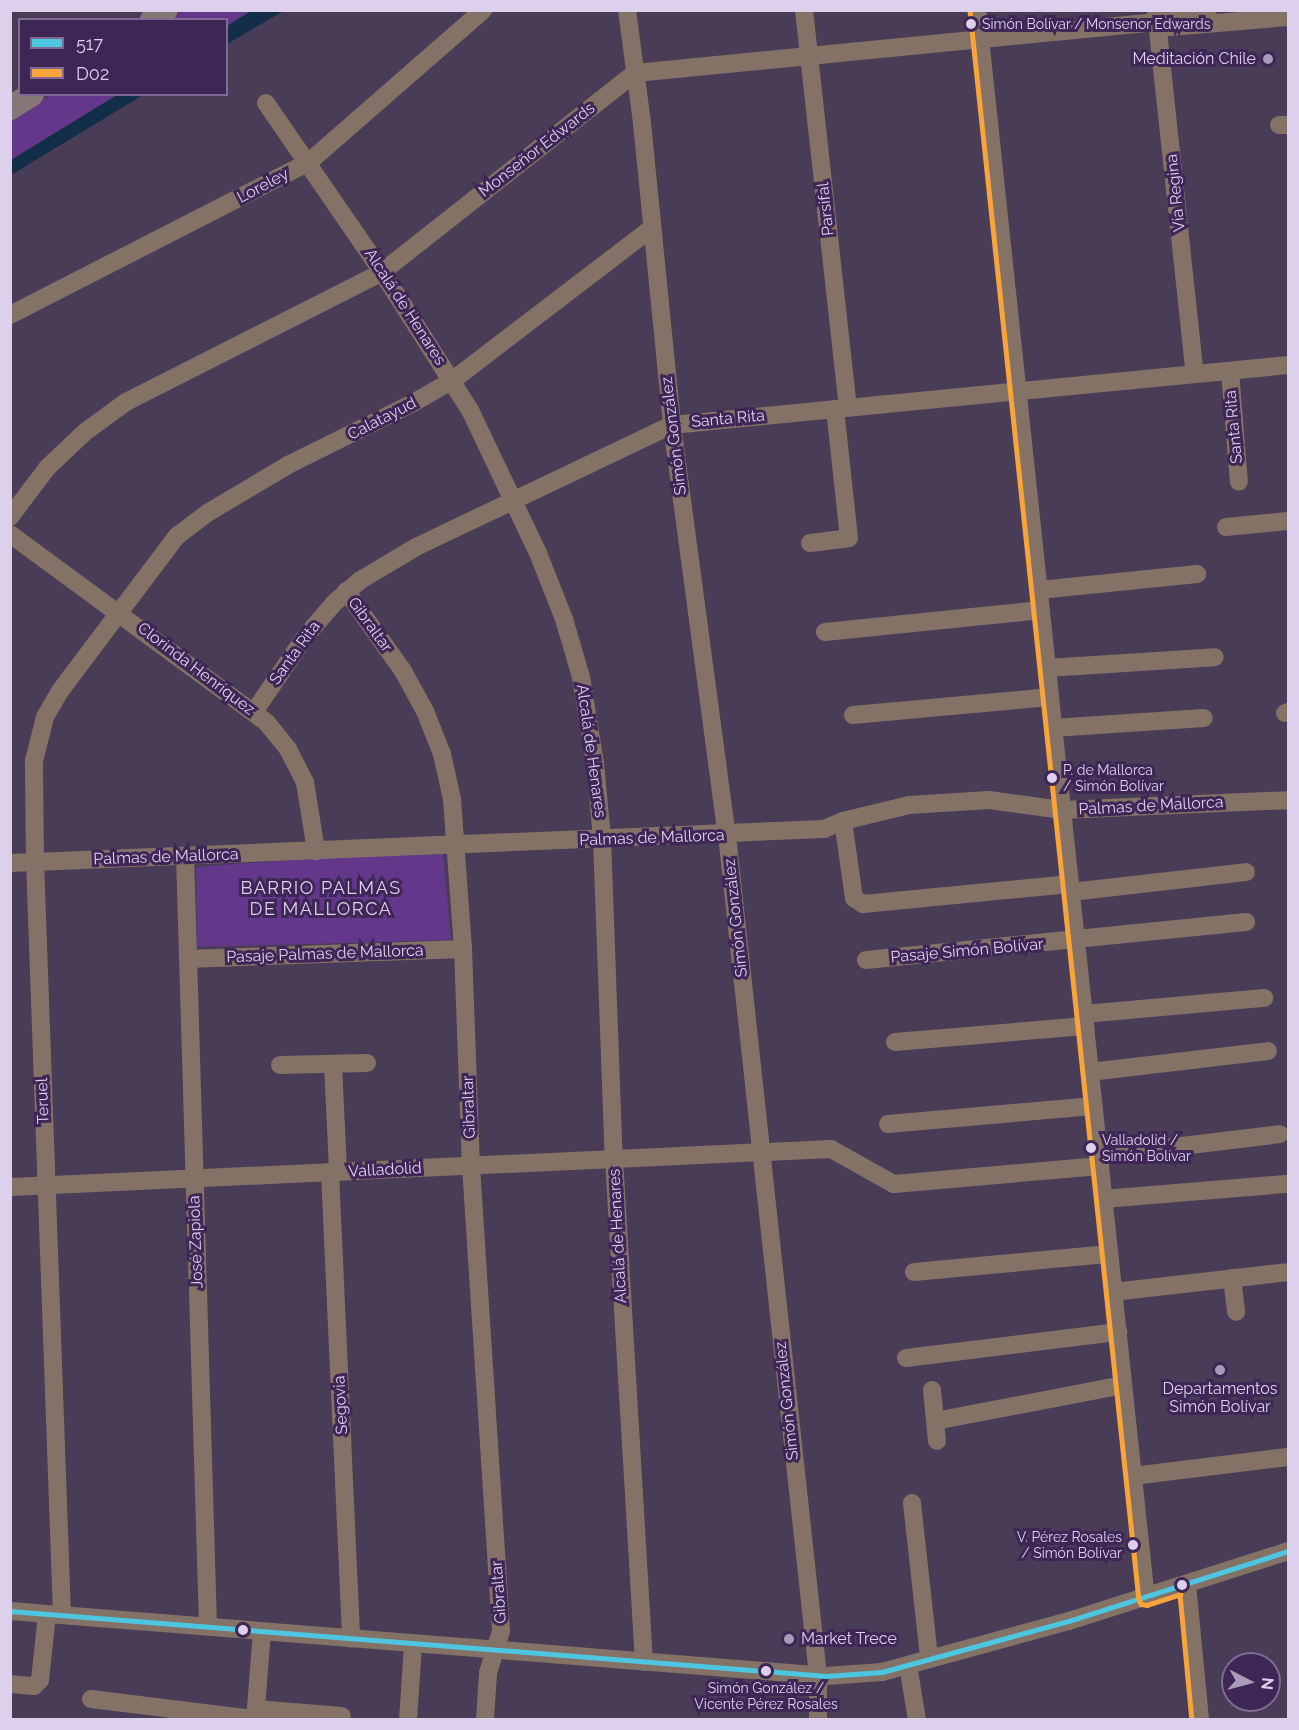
<!DOCTYPE html>
<html>
<head>
<meta charset="utf-8">
<style>
	body { margin:0 }
	#map { position:relative; width:1299px; height:1730px; overflow:hidden; background:#493c56; font-family:Raleway,sans-serif }
	div>[style] { position:absolute }
	.green>* { inset:0; background:#63378a }
	.water>* { inset:0; background:#122e48 }
	.minor>* { height:18px; margin:-9px; padding:0 9px; transform-origin:9px; border-radius:9px; background:#847266 }
	.major>* { height:24px; margin:-12px; padding:0 12px; transform-origin:12px; border-radius:12px; background:#857776 }
	.bus-1>* { height:4.5px; margin:-2.25px; padding:0 2.25px; transform-origin:2.25px; border-radius:2.25px; background:#4dc6e1 }
	.bus-2>* { height:4.5px; margin:-2.25px; padding:0 2.25px; transform-origin:2.25px; border-radius:2.25px; background:#f9a33b }
	.dots>* { width:16px; height:16px; translate:-50% -50%; box-sizing:border-box; border:3px solid #3e2656; border-radius:50% }
	span { translate:-50% -50%; white-space:nowrap; text-align:center; line-height:1.15; -webkit-text-stroke:6px #3e2656; paint-order:stroke }
	.bus-label { font-size:14px; color:#ddd0ed }
	.left { translate:0 -50%; text-align:left }
	.right { translate:-100% -50%; text-align:right }
	.poi-label { font-size:16px; color:#ddd0ed }
	.street-label { font-size:16px; color:#ddd0ed }
	.neighbourhood-label { font-size:18px; color:#ddd0ed; letter-spacing:1.5px }
	.frame { position:absolute; inset:0; border:12px solid #ddd0ed; pointer-events:none }
	.legend { position:absolute; left:18px; top:18px; width:210px; height:78px; box-sizing:border-box; background:#3e2656; border:2px solid #7e6a92; margin:0; padding:8px 10px; list-style:none; font-size:18px; color:#ddd0ed }
	.legend li { display:flex; align-items:center; gap:12px; height:30px }
	.legend b { width:30px; border:2px solid #7e6a92 }
	.north { position:absolute; left:1221px; top:1652px; width:60px; height:60px; box-sizing:border-box; background:#3e2656; border:2px solid #7e6a92; border-radius:50%; rotate:96deg; font-size:16px; font-weight:700; line-height:24px; text-align:center; color:#ddd0ed }
	.north::after { content:''; display:block; margin:auto; width:21px; height:27px; background:#a99cb8; clip-path:polygon(50% 0,100% 100%,50% 72%,0 100%) }
</style>
</head>
<body>
<div id="map">
	<div class="green">
		<div style="clip-path:polygon(183px 11px,251px 11px,227px 26px,226px 20px,169px 20px)"></div>
		<div style="clip-path:polygon(51px 95px,117px 95px,11px 160px,11px 121px)"></div>
		<div style="clip-path:polygon(443px 854px,451px 940px,197px 947px,196px 867px,317px 858px)"></div>
	</div>
	<div class="water">
		<div style="clip-path:polygon(251px 11px,284px 11px,227px 44px,227px 26px)"></div>
		<div style="clip-path:polygon(117px 95px,143px 95px,11px 175px,11px 160px)"></div>
	</div>
	<div class="minor">
		<div style="left:627px;top:10px;width:114px;rotate:82.4deg"></div>
		<div style="left:642px;top:123px;width:303px;rotate:84.3deg"></div>
		<div style="left:672px;top:425px;width:414px;rotate:82.4deg"></div>
		<div style="left:727px;top:835px;width:846px;rotate:83.82deg"></div>
		<div style="left:818px;top:1676px;width:44px;rotate:90deg"></div>
		<div style="left:804px;top:10px;width:400px;rotate:83.7deg"></div>
		<div style="left:977px;top:10px;width:1597px;rotate:83.93deg"></div>
		<div style="left:1156px;top:12px;width:364px;rotate:83.9deg"></div>
		<div style="left:1157px;top:22px;width:14px;rotate:-36deg"></div>
		<div style="left:1168px;top:14px;width:40px;rotate:-5.7deg"></div>
		<div style="left:266px;top:103px;width:205px;rotate:55.5deg"></div>
		<div style="left:382px;top:272px;width:164px;rotate:57.5deg"></div>
		<div style="left:470px;top:410px;width:158px;rotate:64.6deg"></div>
		<div style="left:538px;top:553px;width:71px;rotate:68.5deg"></div>
		<div style="left:564px;top:619px;width:60px;rotate:73.7deg"></div>
		<div style="left:581px;top:677px;width:87px;rotate:80.8deg"></div>
		<div style="left:595px;top:763px;width:76px;rotate:84.7deg"></div>
		<div style="left:602px;top:839px;width:320px;rotate:87.9deg"></div>
		<div style="left:614px;top:1159px;width:504px;rotate:86.59deg"></div>
		<div style="left:1279px;top:125px;width:9px"></div>
		<div style="left:10px;top:315px;width:336px;rotate:-27.1deg"></div>
		<div style="left:309px;top:162px;width:231px;rotate:-41.1deg"></div>
		<div style="left:1230px;top:371px;width:111px;rotate:85.4deg"></div>
		<div style="left:10px;top:517px;width:61px;rotate:-52.9deg"></div>
		<div style="left:47px;top:468px;width:52px;rotate:-43.5deg"></div>
		<div style="left:85px;top:432px;width:51px;rotate:-36.2deg"></div>
		<div style="left:126px;top:402px;width:287px;rotate:-26.9deg"></div>
		<div style="left:382px;top:272px;width:322px;rotate:-38.2deg"></div>
		<div style="left:635px;top:73px;width:514px;rotate:-5.58deg"></div>
		<div style="left:1147px;top:23px;width:10px;rotate:-6deg"></div>
		<div style="left:1157px;top:22px;width:13px;rotate:23deg"></div>
		<div style="left:1169px;top:27px;width:119px;rotate:-4.8deg"></div>
		<div style="left:1226px;top:527px;width:62px;rotate:-5.5deg"></div>
		<div style="left:10px;top:534px;width:319px;rotate:36.3deg"></div>
		<div style="left:267px;top:723px;width:33px;rotate:51deg"></div>
		<div style="left:288px;top:749px;width:37px;rotate:63deg"></div>
		<div style="left:305px;top:782px;width:70px;rotate:80.9deg"></div>
		<div style="left:810px;top:543px;width:39px;rotate:-7deg"></div>
		<div style="left:849px;top:538px;width:130px;rotate:-96.2deg"></div>
		<div style="left:1039px;top:590px;width:159px;rotate:-5.8deg"></div>
		<div style="left:346px;top:591px;width:98px;rotate:54.5deg"></div>
		<div style="left:403px;top:671px;width:46px;rotate:61.2deg"></div>
		<div style="left:425px;top:711px;width:46px;rotate:68.4deg"></div>
		<div style="left:442px;top:754px;width:46px;rotate:77.5deg"></div>
		<div style="left:452px;top:799px;width:150px;rotate:85.8deg"></div>
		<div style="left:463px;top:949px;width:217px;rotate:87.9deg"></div>
		<div style="left:471px;top:1166px;width:466px;rotate:86.3deg"></div>
		<div style="left:501px;top:1631px;width:44px;rotate:107.2deg"></div>
		<div style="left:488px;top:1673px;width:47px;rotate:93.7deg"></div>
		<div style="left:825px;top:632px;width:217px;rotate:-5.8deg"></div>
		<div style="left:1047px;top:668px;width:168px;rotate:-3.7deg"></div>
		<div style="left:254px;top:712px;width:91px;rotate:-55.8deg"></div>
		<div style="left:305px;top:637px;width:45px;rotate:-49.5deg"></div>
		<div style="left:334px;top:603px;width:33px;rotate:-41deg"></div>
		<div style="left:359px;top:581px;width:66px;rotate:-30.8deg"></div>
		<div style="left:416px;top:547px;width:284px;rotate:-25.5deg"></div>
		<div style="left:672px;top:425px;width:619px;rotate:-5.56deg"></div>
		<div style="left:1285px;top:713px;width:3px;rotate:-18deg"></div>
		<div style="left:853px;top:715px;width:198px;rotate:-5.2deg"></div>
		<div style="left:1053px;top:728px;width:151px;rotate:-3.8deg"></div>
		<div style="left:843px;top:821px;width:78px;rotate:81.9deg"></div>
		<div style="left:854px;top:898px;width:11px;rotate:34deg"></div>
		<div style="left:863px;top:904px;width:208px;rotate:-5.5deg"></div>
		<div style="left:185px;top:856px;width:771px;rotate:88.29deg"></div>
		<div style="left:10px;top:863px;width:815px;rotate:-2.39deg"></div>
		<div style="left:824px;top:829px;width:21px;rotate:-23deg"></div>
		<div style="left:843px;top:821px;width:68px;rotate:-13.6deg"></div>
		<div style="left:909px;top:805px;width:80px;rotate:-3.6deg"></div>
		<div style="left:989px;top:800px;width:74px;rotate:7.8deg"></div>
		<div style="left:1062px;top:810px;width:226px;rotate:-2.5deg"></div>
		<div style="left:1071px;top:892px;width:176px;rotate:-6.5deg"></div>
		<div style="left:188px;top:959px;width:275px;rotate:-2.1deg"></div>
		<div style="left:866px;top:960px;width:382px;rotate:-5.7deg"></div>
		<div style="left:1084px;top:1014px;width:181px;rotate:-5.1deg"></div>
		<div style="left:895px;top:1042px;width:191px;rotate:-4.8deg"></div>
		<div style="left:333px;top:1064px;width:108px;rotate:87.3deg"></div>
		<div style="left:280px;top:1065px;width:87px;rotate:-1.3deg"></div>
		<div style="left:1090px;top:1072px;width:179px;rotate:-6.7deg"></div>
		<div style="left:888px;top:1124px;width:206px;rotate:-5deg"></div>
		<div style="left:1099px;top:1156px;width:182px;rotate:-6.9deg"></div>
		<div style="left:330px;top:1172px;width:467px;rotate:87.4deg"></div>
		<div style="left:10px;top:1187px;width:822px;rotate:-2.65deg"></div>
		<div style="left:831px;top:1149px;width:72px;rotate:29.1deg"></div>
		<div style="left:894px;top:1184px;width:207px;rotate:-5deg"></div>
		<div style="left:1103px;top:1199px;width:185px;rotate:-4.7deg"></div>
		<div style="left:914px;top:1272px;width:196px;rotate:-5.3deg"></div>
		<div style="left:1232px;top:1278px;width:34px;rotate:83deg"></div>
		<div style="left:1113px;top:1292px;width:176px;rotate:-6.5deg"></div>
		<div style="left:906px;top:1358px;width:214px;rotate:-7deg"></div>
		<div style="left:932px;top:1390px;width:51px;rotate:84.4deg"></div>
		<div style="left:935px;top:1421px;width:191px;rotate:-10.8deg"></div>
		<div style="left:1133px;top:1476px;width:156px;rotate:-7deg"></div>
		<div style="left:912px;top:1503px;width:156px;rotate:83.7deg"></div>
		<div style="left:1187px;top:1584px;width:137px;rotate:84.5deg"></div>
		<div style="left:10px;top:1611px;width:819px;rotate:4.55deg"></div>
		<div style="left:826px;top:1676px;width:56px;rotate:-4.1deg"></div>
		<div style="left:882px;top:1672px;width:194px;rotate:-15.3deg"></div>
		<div style="left:1069px;top:1621px;width:230px;rotate:-17.7deg"></div>
		<div style="left:62px;top:1615px;width:753px;rotate:-92.05deg"></div>
		<div style="left:35px;top:862px;width:101px;rotate:-90.6deg"></div>
		<div style="left:34px;top:761px;width:45px;rotate:-76deg"></div>
		<div style="left:45px;top:717px;width:30px;rotate:-60deg"></div>
		<div style="left:60px;top:691px;width:194px;rotate:-53deg"></div>
		<div style="left:177px;top:536px;width:40px;rotate:-37deg"></div>
		<div style="left:209px;top:512px;width:92px;rotate:-30.7deg"></div>
		<div style="left:288px;top:465px;width:140px;rotate:-26.4deg"></div>
		<div style="left:413px;top:403px;width:46px;rotate:-29.9deg"></div>
		<div style="left:453px;top:380px;width:250px;rotate:-37.4deg"></div>
		<div style="left:908px;top:1665px;width:56px;rotate:80.7deg"></div>
		<div style="left:10px;top:1684px;width:24px;rotate:5deg"></div>
		<div style="left:34px;top:1686px;width:8px;rotate:-45deg"></div>
		<div style="left:40px;top:1680px;width:66px;rotate:-83.9deg"></div>
		<div style="left:91px;top:1699px;width:165px;rotate:7deg"></div>
		<div style="left:256px;top:1709px;width:86px;rotate:4.7deg"></div>
		<div style="left:255px;top:1720px;width:88px;rotate:-85.5deg"></div>
		<div style="left:408px;top:1720px;width:76px;rotate:-86.2deg"></div>
	</div>
	<div class="major">
		<div style="left:152px;top:20px;width:17px;rotate:-36deg"></div>
		<div style="left:10px;top:108px;width:26px;rotate:-32deg"></div>
	</div>
	<div class="bus-1">
		<div style="left:10px;top:1611px;width:819px;rotate:4.55deg"></div>
		<div style="left:826px;top:1676px;width:56px;rotate:-4.1deg"></div>
		<div style="left:882px;top:1672px;width:194px;rotate:-15.3deg"></div>
		<div style="left:1069px;top:1621px;width:230px;rotate:-17.7deg"></div>
	</div>
	<div class="bus-2">
		<div style="left:970px;top:11px;width:1597px;rotate:83.93deg"></div>
		<div style="left:1139px;top:1599px;width:5px;rotate:68deg"></div>
		<div style="left:1141px;top:1604px;width:6px;rotate:9deg"></div>
		<div style="left:1147px;top:1605px;width:35px;rotate:-18deg"></div>
		<div style="left:1180px;top:1594px;width:127px;rotate:84.6deg"></div>
	</div>
	<div class="dots">
		<div style="left:971px;top:24px;background:#ddd0ed"></div>
		<div style="left:1268px;top:59px;background:#a99cb8"></div>
		<div style="left:1052px;top:778px;background:#ddd0ed"></div>
		<div style="left:1091px;top:1148px;background:#ddd0ed"></div>
		<div style="left:1220px;top:1370px;background:#a99cb8"></div>
		<div style="left:1133px;top:1545px;background:#ddd0ed"></div>
		<div style="left:1182px;top:1585px;background:#ddd0ed"></div>
		<div style="left:243px;top:1630px;background:#ddd0ed"></div>
		<div style="left:789px;top:1639px;background:#a99cb8"></div>
		<div style="left:766px;top:1671px;background:#ddd0ed"></div>
	</div>
	<div class="bus-label">
		<span class="left" style="left:982px;top:24px">Simón Bolívar / Monsenor Edwards</span>
		<span class="left" style="left:1063px;top:778px">P. de Mallorca<br>/ Simón Bolívar</span>
		<span class="left" style="left:1102px;top:1148px">Valladolid /<br>Simón Bolívar</span>
		<span class="right" style="left:1122px;top:1545px">V. Pérez Rosales<br>/ Simón Bolívar</span>
		<span style="left:766px;top:1696px">Simón González /<br>Vicente Pérez Rosales</span>
	</div>
	<div class="poi-label">
		<span class="right" style="left:1256px;top:59px">Meditación Chile</span>
		<span style="left:1220px;top:1398px">Departamentos<br>Simón Bolívar</span>
		<span class="left" style="left:801px;top:1639px">Market Trece</span>
	</div>
	<div class="street-label">
		<span style="left:537px;top:150px;rotate:-38deg">Monseñor Edwards</span>
		<span style="left:263px;top:186px;rotate:-28deg">Loreley</span>
		<span style="left:1176px;top:193px;rotate:-96deg">Vía Regina</span>
		<span style="left:826px;top:209px;rotate:-96deg">Parsifal</span>
		<span style="left:405px;top:307px;rotate:57deg">Alcalá de Henares</span>
		<span style="left:382px;top:419px;rotate:-27deg">Calatayud</span>
		<span style="left:728px;top:419px;rotate:-5deg">Santa Rita</span>
		<span style="left:1234px;top:427px;rotate:-95deg">Santa Rita</span>
		<span style="left:674px;top:436px;rotate:-97deg">Simón González</span>
		<span style="left:370px;top:625px;rotate:54deg">Gibraltar</span>
		<span style="left:295px;top:653px;rotate:-54deg">Santa Rita</span>
		<span style="left:196px;top:669px;rotate:37deg">Clorinda Henríquez</span>
		<span style="left:591px;top:751px;rotate:82deg">Alcalá de Henares</span>
		<span style="left:1151px;top:806px;rotate:-3deg">Palmas de Mallorca</span>
		<span style="left:652px;top:838px;rotate:-2deg">Palmas de Mallorca</span>
		<span style="left:166px;top:857px;rotate:-2deg">Palmas de Mallorca</span>
		<span style="left:736px;top:918px;rotate:-96deg">Simón González</span>
		<span style="left:967px;top:951px;rotate:-5deg">Pasaje Simón Bolívar</span>
		<span style="left:325px;top:954px;rotate:-2deg">Pasaje Palmas de Mallorca</span>
		<span style="left:43px;top:1101px;rotate:-92deg">Teruel</span>
		<span style="left:469px;top:1107px;rotate:-92deg">Gibraltar</span>
		<span style="left:385px;top:1170px;rotate:-3deg">Valladolid</span>
		<span style="left:618px;top:1236px;rotate:-93deg">Alcalá de Henares</span>
		<span style="left:196px;top:1242px;rotate:-92deg">José Zapiola</span>
		<span style="left:787px;top:1401px;rotate:-96deg">Simón González</span>
		<span style="left:341px;top:1405px;rotate:-93deg">Segovia</span>
		<span style="left:499px;top:1592px;rotate:-94deg">Gibraltar</span>
	</div>
	<div class="neighbourhood-label">
		<span style="left:321px;top:899px">BARRIO PALMAS<br>DE MALLORCA</span>
	</div>
	<div class="frame"></div>
	<ul class="legend">
	<li><b style="height:8px;background:#4dc6e1"></b>517</li>
	<li><b style="height:8px;background:#f9a33b"></b>D02</li>
	</ul>
	<div class="north">N</div>
</div>
</body>
</html>
